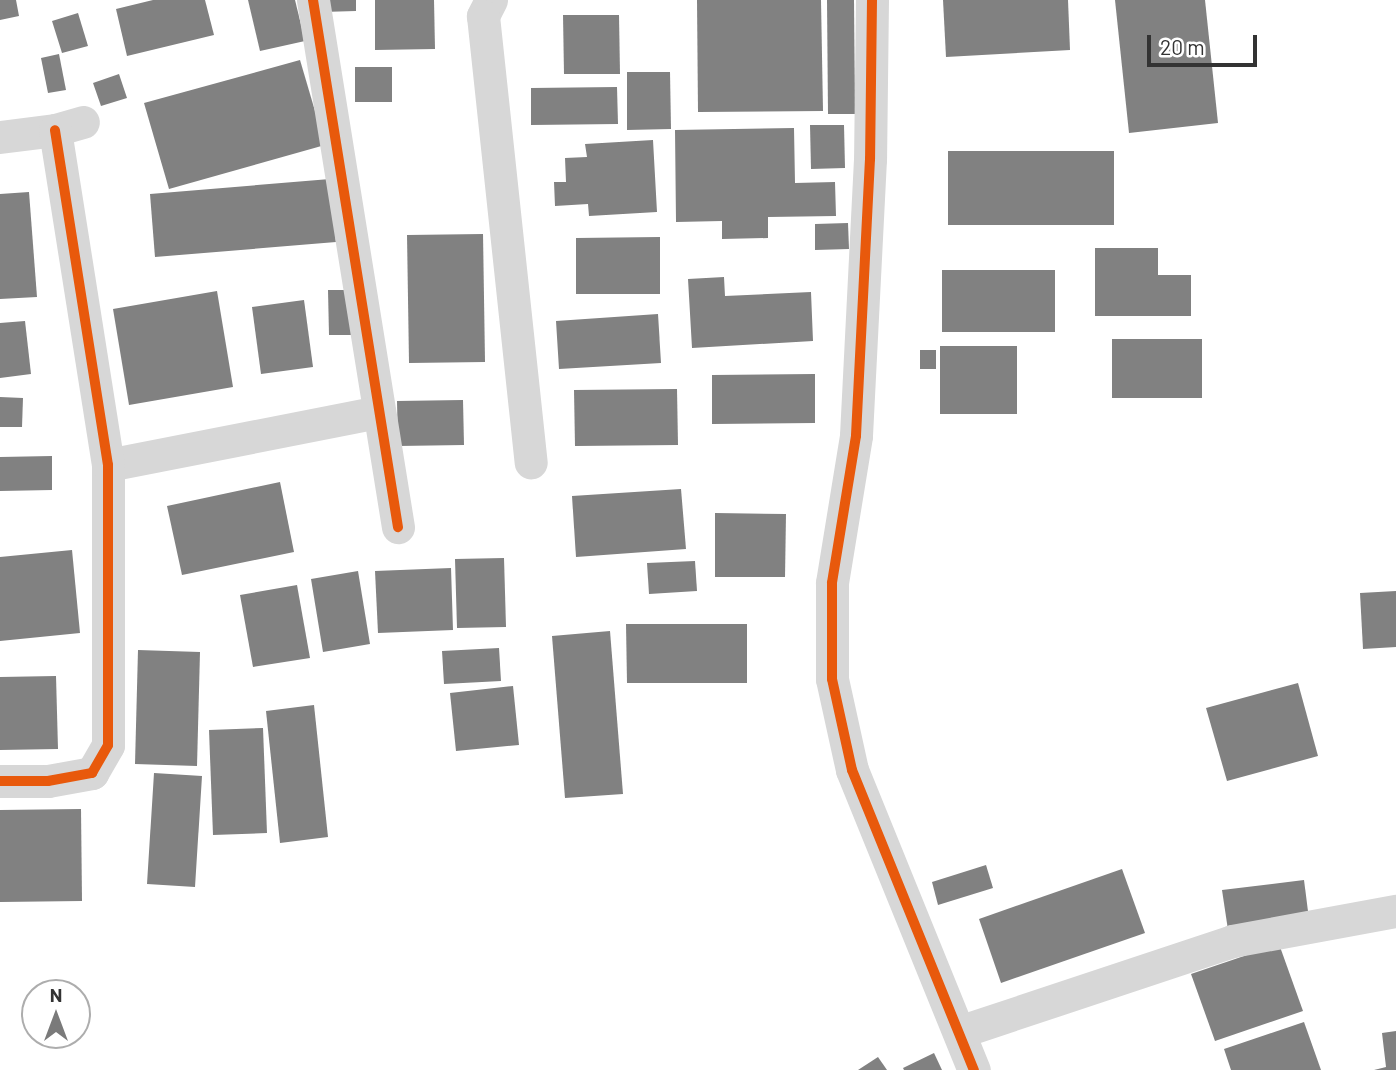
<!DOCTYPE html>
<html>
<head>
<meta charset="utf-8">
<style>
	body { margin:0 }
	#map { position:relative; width:1396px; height:1070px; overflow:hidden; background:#fff; font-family:Barlow,sans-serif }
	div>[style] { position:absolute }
	.building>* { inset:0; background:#818181 }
	.street>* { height:33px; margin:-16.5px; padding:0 16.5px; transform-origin:16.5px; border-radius:16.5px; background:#d7d7d7 }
	.cycleway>* { height:10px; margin:-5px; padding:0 5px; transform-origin:5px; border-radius:5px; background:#e8590c }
	span { translate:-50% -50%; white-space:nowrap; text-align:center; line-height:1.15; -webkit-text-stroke:7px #fff; paint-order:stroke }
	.north { position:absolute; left:21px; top:979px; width:70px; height:70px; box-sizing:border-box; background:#fff; border:2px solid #adadad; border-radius:50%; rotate:0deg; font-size:19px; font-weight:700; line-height:28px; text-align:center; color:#333 }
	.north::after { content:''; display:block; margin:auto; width:24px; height:32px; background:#7a7a7a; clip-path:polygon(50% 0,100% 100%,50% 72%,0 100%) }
	.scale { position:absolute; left:1147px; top:35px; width:110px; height:32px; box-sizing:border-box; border:4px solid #333; border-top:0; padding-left:9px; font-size:21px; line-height:24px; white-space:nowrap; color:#333; -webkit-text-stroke:5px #fff; paint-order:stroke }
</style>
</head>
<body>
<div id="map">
	<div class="building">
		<div style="clip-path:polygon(0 0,16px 0,19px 16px,0 20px)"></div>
		<div style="clip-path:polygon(153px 0,205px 0,214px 35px,127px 56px,116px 9px)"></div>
		<div style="clip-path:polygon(248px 0,295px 0,305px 41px,260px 51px)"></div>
		<div style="clip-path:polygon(322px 0,356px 0,356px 11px,322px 12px)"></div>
		<div style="clip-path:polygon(375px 0,434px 0,435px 49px,375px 50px)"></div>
		<div style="clip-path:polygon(697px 0,821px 0,823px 111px,698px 112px)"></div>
		<div style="clip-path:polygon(827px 0,854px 0,855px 114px,828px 114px)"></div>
		<div style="clip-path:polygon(943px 0,1068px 0,1070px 50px,946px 57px)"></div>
		<div style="clip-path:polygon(1115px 0,1205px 0,1218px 123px,1129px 133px)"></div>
		<div style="clip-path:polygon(78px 13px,88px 46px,62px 53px,52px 21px)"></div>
		<div style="clip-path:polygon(563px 15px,619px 15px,620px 74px,564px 74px)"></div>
		<div style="clip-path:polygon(59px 54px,66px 90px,48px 93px,41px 58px)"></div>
		<div style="clip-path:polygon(300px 60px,325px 145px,169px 189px,144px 103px)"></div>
		<div style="clip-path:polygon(355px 67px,392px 67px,392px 102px,355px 102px)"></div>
		<div style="clip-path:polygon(627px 72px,670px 72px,671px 129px,627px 130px)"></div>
		<div style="clip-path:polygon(119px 74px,127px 98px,101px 106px,93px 83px)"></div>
		<div style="clip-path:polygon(617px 87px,618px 124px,531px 125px,531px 88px)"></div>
		<div style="clip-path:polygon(810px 125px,844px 125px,845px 168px,811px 169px)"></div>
		<div style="clip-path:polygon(794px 128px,795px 183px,835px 182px,836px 216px,768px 217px,768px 238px,722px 239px,722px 221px,676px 222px,675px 130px)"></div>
		<div style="clip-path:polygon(653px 140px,657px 212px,589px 216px,588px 204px,555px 206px,554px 182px,566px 182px,565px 158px,587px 157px,585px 144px)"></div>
		<div style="clip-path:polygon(948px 151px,1114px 151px,1114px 225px,948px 225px)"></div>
		<div style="clip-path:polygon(330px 179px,336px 242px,155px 257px,150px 194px)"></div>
		<div style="clip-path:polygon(29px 192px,37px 297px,0 299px,0 194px)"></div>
		<div style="clip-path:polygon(848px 223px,849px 249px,815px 250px,815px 224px)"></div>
		<div style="clip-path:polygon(483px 234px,485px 362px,409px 363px,407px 235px)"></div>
		<div style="clip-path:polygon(660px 237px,660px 294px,576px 294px,576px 238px)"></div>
		<div style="clip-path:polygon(1095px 248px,1158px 248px,1158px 275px,1191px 275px,1191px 316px,1095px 316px)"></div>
		<div style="clip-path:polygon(942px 270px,1055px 270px,1055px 332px,942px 332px)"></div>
		<div style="clip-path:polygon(724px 277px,725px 296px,811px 292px,813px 341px,692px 348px,688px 279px)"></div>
		<div style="clip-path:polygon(328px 290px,351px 290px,353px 335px,329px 335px)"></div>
		<div style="clip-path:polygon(217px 291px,233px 387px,129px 405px,113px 309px)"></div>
		<div style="clip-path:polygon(304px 300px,313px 367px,261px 374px,252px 307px)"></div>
		<div style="clip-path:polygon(658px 314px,661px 363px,559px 369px,556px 321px)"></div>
		<div style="clip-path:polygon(25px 321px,31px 374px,0 378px,0 323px)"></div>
		<div style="clip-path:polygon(1112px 339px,1202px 339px,1202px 398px,1112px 398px)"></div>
		<div style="clip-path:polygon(940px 346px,1017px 346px,1017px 414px,940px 414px)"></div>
		<div style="clip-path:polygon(920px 350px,936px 350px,936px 369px,920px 369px)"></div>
		<div style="clip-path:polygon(815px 374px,815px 423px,712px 424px,712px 375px)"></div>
		<div style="clip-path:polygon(677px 389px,678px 445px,575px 446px,574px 390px)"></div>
		<div style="clip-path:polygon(0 397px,23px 398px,22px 427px,0 427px)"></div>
		<div style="clip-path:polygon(463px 400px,464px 445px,398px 446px,397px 401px)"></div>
		<div style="clip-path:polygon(52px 456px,52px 490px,0 491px,0 457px)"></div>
		<div style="clip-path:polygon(280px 482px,294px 552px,182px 575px,167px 506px)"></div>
		<div style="clip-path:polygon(681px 489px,686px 549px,576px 557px,572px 496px)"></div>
		<div style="clip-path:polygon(715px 513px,786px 514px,785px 577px,715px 577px)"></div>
		<div style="clip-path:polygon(72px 550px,80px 633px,0 641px,0 557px)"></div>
		<div style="clip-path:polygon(504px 558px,506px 627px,457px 628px,455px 559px)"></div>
		<div style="clip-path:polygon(695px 561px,697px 591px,649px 594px,647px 563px)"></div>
		<div style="clip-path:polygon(451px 568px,453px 630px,378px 633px,375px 571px)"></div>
		<div style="clip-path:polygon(358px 571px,370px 644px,323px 652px,311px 579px)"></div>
		<div style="clip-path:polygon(297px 585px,310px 658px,253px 667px,240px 595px)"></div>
		<div style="clip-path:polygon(1396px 591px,1396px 647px,1363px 649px,1360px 593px)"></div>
		<div style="clip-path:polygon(626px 624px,747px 624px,747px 683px,627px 683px)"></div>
		<div style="clip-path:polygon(610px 631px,623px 794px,565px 798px,552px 636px)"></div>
		<div style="clip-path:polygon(499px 648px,501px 681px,444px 684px,442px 651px)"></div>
		<div style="clip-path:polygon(138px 650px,200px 652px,197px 766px,135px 764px)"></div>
		<div style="clip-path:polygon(56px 676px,58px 749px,0 750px,0 677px)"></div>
		<div style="clip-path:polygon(1298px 683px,1318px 756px,1227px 781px,1206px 708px)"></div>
		<div style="clip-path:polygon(513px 686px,519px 745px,456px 751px,450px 693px)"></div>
		<div style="clip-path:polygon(314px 705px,328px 837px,280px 843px,266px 711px)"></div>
		<div style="clip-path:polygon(263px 728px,267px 833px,213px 835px,209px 730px)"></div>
		<div style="clip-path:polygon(154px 773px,202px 776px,195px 887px,147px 884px)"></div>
		<div style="clip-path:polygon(81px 809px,82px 901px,0 902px,0 810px)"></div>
		<div style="clip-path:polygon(986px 865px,993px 888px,938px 905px,932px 882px)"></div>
		<div style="clip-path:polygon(1122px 869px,1145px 933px,1001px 983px,979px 919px)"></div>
		<div style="clip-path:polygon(1304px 880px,1309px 919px,1228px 930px,1222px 890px)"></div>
		<div style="clip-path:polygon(1279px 944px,1303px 1011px,1215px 1041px,1191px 974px)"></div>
		<div style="clip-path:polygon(1304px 1022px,1321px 1070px,1231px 1070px,1224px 1049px)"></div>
		<div style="clip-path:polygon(1396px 1031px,1396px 1070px,1374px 1070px,1386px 1067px,1382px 1033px)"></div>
		<div style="clip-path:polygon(934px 1053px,942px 1070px,904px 1070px,903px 1068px)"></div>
		<div style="clip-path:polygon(878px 1057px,887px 1070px,858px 1070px)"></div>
	</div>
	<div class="street">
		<div style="left:313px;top:0;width:534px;rotate:80.84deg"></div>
		<div style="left:491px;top:0;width:18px;rotate:117deg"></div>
		<div style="left:483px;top:16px;width:449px;rotate:83.9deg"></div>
		<div style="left:872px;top:0;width:159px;rotate:90.7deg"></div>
		<div style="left:870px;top:159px;width:277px;rotate:92.9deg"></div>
		<div style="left:856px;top:436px;width:149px;rotate:99.3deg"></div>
		<div style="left:832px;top:583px;width:96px;rotate:90deg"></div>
		<div style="left:832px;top:679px;width:93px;rotate:77.6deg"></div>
		<div style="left:852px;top:770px;width:324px;rotate:67.9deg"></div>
		<div style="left:0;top:137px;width:55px;rotate:-7.3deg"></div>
		<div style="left:55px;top:130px;width:29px;rotate:-16deg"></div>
		<div style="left:108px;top:465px;width:276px;rotate:-11.1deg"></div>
		<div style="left:0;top:781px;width:48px"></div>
		<div style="left:48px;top:781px;width:45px;rotate:-10.3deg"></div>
		<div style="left:92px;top:773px;width:32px;rotate:-60deg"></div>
		<div style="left:108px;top:745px;width:280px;rotate:-90deg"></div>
		<div style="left:108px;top:465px;width:339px;rotate:-99deg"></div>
		<div style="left:959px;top:1032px;width:288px;rotate:-18.4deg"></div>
		<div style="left:1232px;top:941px;width:167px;rotate:-10.4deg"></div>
	</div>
	<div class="cycleway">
		<div style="left:313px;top:0;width:534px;rotate:80.84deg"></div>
		<div style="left:872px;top:0;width:159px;rotate:90.7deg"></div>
		<div style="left:870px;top:159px;width:277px;rotate:92.9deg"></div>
		<div style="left:856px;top:436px;width:149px;rotate:99.3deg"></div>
		<div style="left:832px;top:583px;width:96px;rotate:90deg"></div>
		<div style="left:832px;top:679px;width:93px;rotate:77.6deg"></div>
		<div style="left:852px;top:770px;width:324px;rotate:67.9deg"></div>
		<div style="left:0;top:781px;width:48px"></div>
		<div style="left:48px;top:781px;width:45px;rotate:-10.3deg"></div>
		<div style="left:92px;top:773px;width:32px;rotate:-60deg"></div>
		<div style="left:108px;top:745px;width:280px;rotate:-90deg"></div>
		<div style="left:108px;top:465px;width:339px;rotate:-99deg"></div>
	</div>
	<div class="north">N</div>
	<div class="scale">20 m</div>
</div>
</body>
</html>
